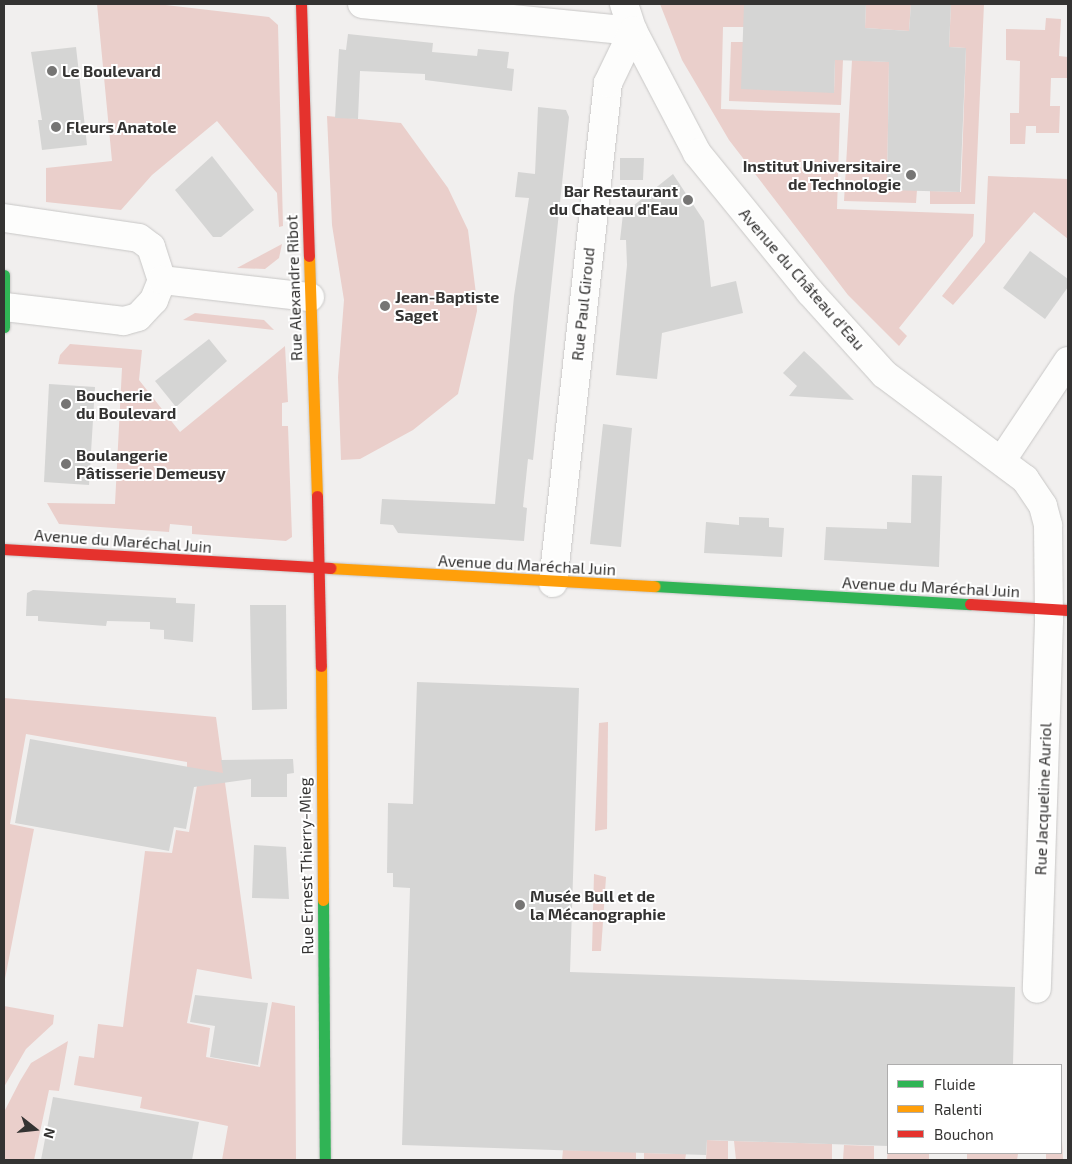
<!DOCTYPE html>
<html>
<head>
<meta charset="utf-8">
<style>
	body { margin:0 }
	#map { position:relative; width:1072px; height:1164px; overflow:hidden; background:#f1efee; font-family:"Exo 2",sans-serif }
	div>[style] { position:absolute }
	.green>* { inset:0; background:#eacfcb }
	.building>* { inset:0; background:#d5d5d4 }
	.roads { filter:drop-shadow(0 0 1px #c8c7c6) drop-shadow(0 0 1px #c8c7c6) }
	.street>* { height:28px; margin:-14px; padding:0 14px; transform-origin:14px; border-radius:14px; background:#fdfdfc }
	.fast>* { height:11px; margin:-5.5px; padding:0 5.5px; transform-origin:5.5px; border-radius:5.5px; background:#30b455 }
	.slow>* { height:11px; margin:-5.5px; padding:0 5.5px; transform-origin:5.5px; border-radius:5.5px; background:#ff9f0a }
	.jam>* { height:11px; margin:-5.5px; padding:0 5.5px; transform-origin:5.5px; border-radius:5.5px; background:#e5322d }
	.dots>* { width:14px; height:14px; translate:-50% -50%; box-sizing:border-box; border:2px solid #fff; border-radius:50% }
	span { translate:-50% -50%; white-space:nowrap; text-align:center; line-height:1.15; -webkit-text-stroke:4px #fff; paint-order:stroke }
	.poi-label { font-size:16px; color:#343332; font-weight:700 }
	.left { translate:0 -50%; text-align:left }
	.right { translate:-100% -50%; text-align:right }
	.street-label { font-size:16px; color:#343332 }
	.frame { position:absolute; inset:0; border:5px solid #343332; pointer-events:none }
	.legend { position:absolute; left:887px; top:1064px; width:175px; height:90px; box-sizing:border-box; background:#fff; border:1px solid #aeadad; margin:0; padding:6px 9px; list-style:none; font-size:15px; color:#343332 }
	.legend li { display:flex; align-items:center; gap:10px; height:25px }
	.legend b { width:25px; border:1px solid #aeadad }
	.north { position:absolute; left:10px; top:1104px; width:50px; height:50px; -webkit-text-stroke:4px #fff; paint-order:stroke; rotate:106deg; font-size:14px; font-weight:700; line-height:20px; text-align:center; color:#343332 }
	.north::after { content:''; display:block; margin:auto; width:18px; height:22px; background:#343332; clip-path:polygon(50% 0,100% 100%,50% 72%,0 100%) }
</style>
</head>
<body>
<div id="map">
	<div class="green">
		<div style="clip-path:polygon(97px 4px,157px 4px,269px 17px,278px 25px,283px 226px,279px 227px,277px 193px,217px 121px,152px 175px,121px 210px,46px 202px,46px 168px,112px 161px)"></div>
		<div style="clip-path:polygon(660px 4px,744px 4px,744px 27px,723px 27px,721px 109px,840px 113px,837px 209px,974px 214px,973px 236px,899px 328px,907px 336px,899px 346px,848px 295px,729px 140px,682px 60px)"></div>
		<div style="clip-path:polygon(866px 4px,911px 4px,909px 31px,865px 28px)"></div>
		<div style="clip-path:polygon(951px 4px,984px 4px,975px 204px,930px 204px,930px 191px,961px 192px,966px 48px,949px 47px)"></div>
		<div style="clip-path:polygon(1046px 18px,1061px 19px,1059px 56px,1068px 57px,1068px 78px,1051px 78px,1050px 106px,1060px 106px,1059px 133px,1036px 133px,1036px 126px,1026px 126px,1025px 144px,1010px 144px,1010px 113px,1019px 113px,1020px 61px,1006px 60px,1006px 29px,1045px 30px)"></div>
		<div style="clip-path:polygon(731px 42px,743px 42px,834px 93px,835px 60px,843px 60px,841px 105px,729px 101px)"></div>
		<div style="clip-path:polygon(852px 60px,889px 62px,887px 190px,917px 190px,916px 203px,844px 201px)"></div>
		<div style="clip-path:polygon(327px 116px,401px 123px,448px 188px,468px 230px,476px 294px,477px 311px,458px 394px,413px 430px,360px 459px,341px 460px,338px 377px,344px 300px,332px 225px)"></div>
		<div style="clip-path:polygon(988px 176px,1068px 179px,1068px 239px,1034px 212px,953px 305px,942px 296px,985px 242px)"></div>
		<div style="clip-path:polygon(282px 244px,279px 258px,265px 269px,237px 268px)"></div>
		<div style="clip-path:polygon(195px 313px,264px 320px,274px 330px,183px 320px)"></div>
		<div style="clip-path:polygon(70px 344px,142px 350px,139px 380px,180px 432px,285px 346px,288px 402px,282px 403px,282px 426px,288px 426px,292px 537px,286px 541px,192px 534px,192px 526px,170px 524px,169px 532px,59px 524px,47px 503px,115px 504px,122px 368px,58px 364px,60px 355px)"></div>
		<div style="clip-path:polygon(4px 698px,216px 717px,252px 979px,197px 969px,187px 1023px,210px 1028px,206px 1057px,260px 1067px,272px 1002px,295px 1006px,296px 1160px,222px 1160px,228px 1126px,140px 1108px,142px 1097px,74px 1085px,79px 1056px,94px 1058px,98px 1024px,123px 1027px,145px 851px,172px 853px,176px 830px,189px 832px,199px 774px,187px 771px,187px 762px,26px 734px,10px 824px,34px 829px,4px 984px)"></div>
		<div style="clip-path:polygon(608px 722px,607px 829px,595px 831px,599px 723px)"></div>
		<div style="clip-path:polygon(594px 874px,606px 877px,601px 951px,592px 951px)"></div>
		<div style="clip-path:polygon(4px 1006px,54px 1015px,53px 1024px,26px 1049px,4px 1087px)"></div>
		<div style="clip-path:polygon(68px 1041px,59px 1091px,49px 1090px,34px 1160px,4px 1160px,4px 1112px,20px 1081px,31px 1063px)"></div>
		<div style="clip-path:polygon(1061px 1121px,1063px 1160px,1046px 1160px,1046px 1153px,1061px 1153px)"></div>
		<div style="clip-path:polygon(707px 1140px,728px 1141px,728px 1160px,706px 1160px)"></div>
		<div style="clip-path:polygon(734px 1141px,832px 1144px,832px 1160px,736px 1160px)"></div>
		<div style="clip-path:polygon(844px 1145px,874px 1146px,874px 1160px,843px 1160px)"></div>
		<div style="clip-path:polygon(888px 1146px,888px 1153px,929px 1153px,929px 1160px,887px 1160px)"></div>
		<div style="clip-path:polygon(563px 1150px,636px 1152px,636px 1160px,562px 1160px)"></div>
		<div style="clip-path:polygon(644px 1153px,686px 1154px,685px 1160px,644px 1160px)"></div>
		<div style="clip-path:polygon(967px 1153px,1018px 1154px,1017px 1160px,967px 1160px)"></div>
	</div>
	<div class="building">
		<div style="clip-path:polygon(744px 4px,866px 4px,865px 28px,909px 31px,911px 4px,951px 4px,949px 47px,966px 48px,960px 192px,887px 190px,889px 62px,835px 60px,834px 93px,741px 89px)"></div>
		<div style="clip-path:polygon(348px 34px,433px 43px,432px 52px,477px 56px,478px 49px,509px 52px,507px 68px,514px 69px,512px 91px,425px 80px,425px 74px,360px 71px,358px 119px,335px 118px,339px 49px,346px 50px)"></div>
		<div style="clip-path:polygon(76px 47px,87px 145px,42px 150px,38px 120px,42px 120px,31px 52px)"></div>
		<div style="clip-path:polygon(538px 107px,566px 110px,569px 117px,533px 460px,528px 459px,523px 507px,527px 508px,524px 541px,398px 533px,393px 525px,380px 524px,382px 499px,495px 504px,514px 296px,529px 198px,515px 197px,518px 172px,535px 174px)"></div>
		<div style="clip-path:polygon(212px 156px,254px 210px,221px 237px,213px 237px,175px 190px)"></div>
		<div style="clip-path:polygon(620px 158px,644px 158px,643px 180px,620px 180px)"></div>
		<div style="clip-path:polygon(673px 174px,704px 221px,711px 287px,736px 281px,743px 313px,662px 333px,657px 379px,616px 375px,627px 265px,626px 240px,620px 240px,623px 214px)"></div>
		<div style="clip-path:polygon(1030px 251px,1068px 279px,1068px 287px,1045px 319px,1003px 288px)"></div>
		<div style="clip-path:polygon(209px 339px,227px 361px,176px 407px,155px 381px)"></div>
		<div style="clip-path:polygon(804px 351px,818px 364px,854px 400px,789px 396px,797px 386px,783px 373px)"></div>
		<div style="clip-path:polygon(49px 384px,95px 387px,89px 485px,44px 482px)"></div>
		<div style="clip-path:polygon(603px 424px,632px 428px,621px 547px,590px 544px)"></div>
		<div style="clip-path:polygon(912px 475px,942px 476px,939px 567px,824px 560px,826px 527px,887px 529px,887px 522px,911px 523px)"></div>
		<div style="clip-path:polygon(739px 517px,769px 518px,769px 527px,784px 528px,782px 557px,704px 553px,706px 522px,739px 525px)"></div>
		<div style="clip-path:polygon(33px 590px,176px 598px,176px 603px,195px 604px,193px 642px,164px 639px,164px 630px,150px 629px,150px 622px,107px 621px,106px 626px,38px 621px,38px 616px,26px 616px,27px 593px)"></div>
		<div style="clip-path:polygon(250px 605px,286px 605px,287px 709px,252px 710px)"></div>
		<div style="clip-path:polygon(417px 682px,579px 688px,570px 972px,1015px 987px,1013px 1065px,888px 1065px,888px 1146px,707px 1140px,706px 1155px,402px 1145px,410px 888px,393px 887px,393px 873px,387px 873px,388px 803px,413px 804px)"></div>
		<div style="clip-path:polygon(30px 739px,223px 773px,221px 760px,293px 759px,294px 773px,287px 774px,287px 797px,251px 797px,251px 779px,194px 787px,186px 829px,174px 827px,169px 851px,15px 823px)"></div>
		<div style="clip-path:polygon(254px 845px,286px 847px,289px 899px,252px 898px)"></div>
		<div style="clip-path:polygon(195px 995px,268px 1003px,258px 1065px,210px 1057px,215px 1026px,190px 1022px)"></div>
		<div style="clip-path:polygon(53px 1097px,199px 1122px,192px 1160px,41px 1160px)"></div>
	</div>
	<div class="roads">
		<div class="street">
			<div style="left:362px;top:4px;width:272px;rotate:5.7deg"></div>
			<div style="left:624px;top:4px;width:28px;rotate:72deg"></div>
			<div style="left:633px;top:31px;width:138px;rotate:62.3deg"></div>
			<div style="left:697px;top:153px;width:179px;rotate:50.9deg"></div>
			<div style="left:810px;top:292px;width:110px;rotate:47.9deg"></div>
			<div style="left:884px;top:374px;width:176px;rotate:36.7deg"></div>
			<div style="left:1025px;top:479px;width:32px;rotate:56deg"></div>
			<div style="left:1043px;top:506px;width:20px;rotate:75deg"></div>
			<div style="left:1048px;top:525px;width:96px;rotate:89.4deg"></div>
			<div style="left:1049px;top:621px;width:368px;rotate:91.9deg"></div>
			<div style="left:4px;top:218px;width:136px;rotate:8.4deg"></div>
			<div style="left:139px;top:238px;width:15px;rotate:37deg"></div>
			<div style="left:151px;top:247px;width:35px;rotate:72deg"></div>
			<div style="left:162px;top:280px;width:22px;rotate:112deg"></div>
			<div style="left:154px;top:300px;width:23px;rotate:133deg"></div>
			<div style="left:138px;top:317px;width:15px;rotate:164deg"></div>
			<div style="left:124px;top:321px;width:120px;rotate:-173.3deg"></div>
			<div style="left:162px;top:280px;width:149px;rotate:6.6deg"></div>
			<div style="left:1002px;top:460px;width:119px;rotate:-56.3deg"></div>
			<div style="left:553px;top:583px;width:503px;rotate:-83.72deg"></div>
			<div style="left:608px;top:83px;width:58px;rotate:-64.3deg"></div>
		</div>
		<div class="fast">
			<div style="left:4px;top:275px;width:52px;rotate:90deg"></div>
			<div style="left:655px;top:586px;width:316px;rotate:3.3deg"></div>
			<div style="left:323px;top:900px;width:260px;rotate:89.6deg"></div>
		</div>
		<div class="slow">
			<div style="left:309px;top:256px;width:240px;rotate:88.1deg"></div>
			<div style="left:330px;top:568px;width:325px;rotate:3.2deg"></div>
			<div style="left:321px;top:666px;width:234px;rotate:89.5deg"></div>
		</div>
		<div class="jam">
			<div style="left:301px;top:4px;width:252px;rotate:88.2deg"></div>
			<div style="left:317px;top:496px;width:170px;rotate:88.7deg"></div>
			<div style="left:4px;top:549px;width:327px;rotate:3.3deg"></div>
			<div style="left:970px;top:604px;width:98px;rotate:3.5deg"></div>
		</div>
	</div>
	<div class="dots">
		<div style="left:52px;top:71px;background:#767574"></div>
		<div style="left:56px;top:127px;background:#767574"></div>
		<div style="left:911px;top:175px;background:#767574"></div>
		<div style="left:688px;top:200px;background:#767574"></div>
		<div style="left:385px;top:306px;background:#767574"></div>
		<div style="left:66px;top:404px;background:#767574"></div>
		<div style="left:66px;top:464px;background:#767574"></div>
		<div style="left:520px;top:905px;background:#767574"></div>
	</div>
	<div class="poi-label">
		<span class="left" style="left:62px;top:71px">Le Boulevard</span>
		<span class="left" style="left:66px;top:127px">Fleurs Anatole</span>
		<span class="right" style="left:901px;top:175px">Institut Universitaire<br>de Technologie</span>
		<span class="right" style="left:678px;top:200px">Bar Restaurant<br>du Chateau d'Eau</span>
		<span class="left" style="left:395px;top:306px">Jean-Baptiste<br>Saget</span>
		<span class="left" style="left:76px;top:404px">Boucherie<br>du Boulevard</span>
		<span class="left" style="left:76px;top:464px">Boulangerie<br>Pâtisserie Demeusy</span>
		<span class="left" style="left:530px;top:905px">Musée Bull et de<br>la Mécanographie</span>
	</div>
	<div class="street-label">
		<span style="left:802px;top:279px;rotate:49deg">Avenue du Château d'Eau</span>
		<span style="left:294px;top:288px;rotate:-92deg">Rue Alexandre Ribot</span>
		<span style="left:583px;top:304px;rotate:-84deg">Rue Paul Giroud</span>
		<span style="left:123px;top:541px;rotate:4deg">Avenue du Maréchal Juin</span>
		<span style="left:527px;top:565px;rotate:3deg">Avenue du Maréchal Juin</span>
		<span style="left:931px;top:587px;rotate:3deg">Avenue du Maréchal Juin</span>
		<span style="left:1043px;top:799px;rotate:-88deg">Rue Jacqueline Auriol</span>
		<span style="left:306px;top:866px;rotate:-91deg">Rue Ernest Thierry-Mieg</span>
	</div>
	<div class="frame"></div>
	<ul class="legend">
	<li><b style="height:6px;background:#30b455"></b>Fluide</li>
	<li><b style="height:6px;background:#ff9f0a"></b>Ralenti</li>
	<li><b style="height:6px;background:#e5322d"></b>Bouchon</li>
	</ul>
	<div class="north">N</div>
</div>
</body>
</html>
